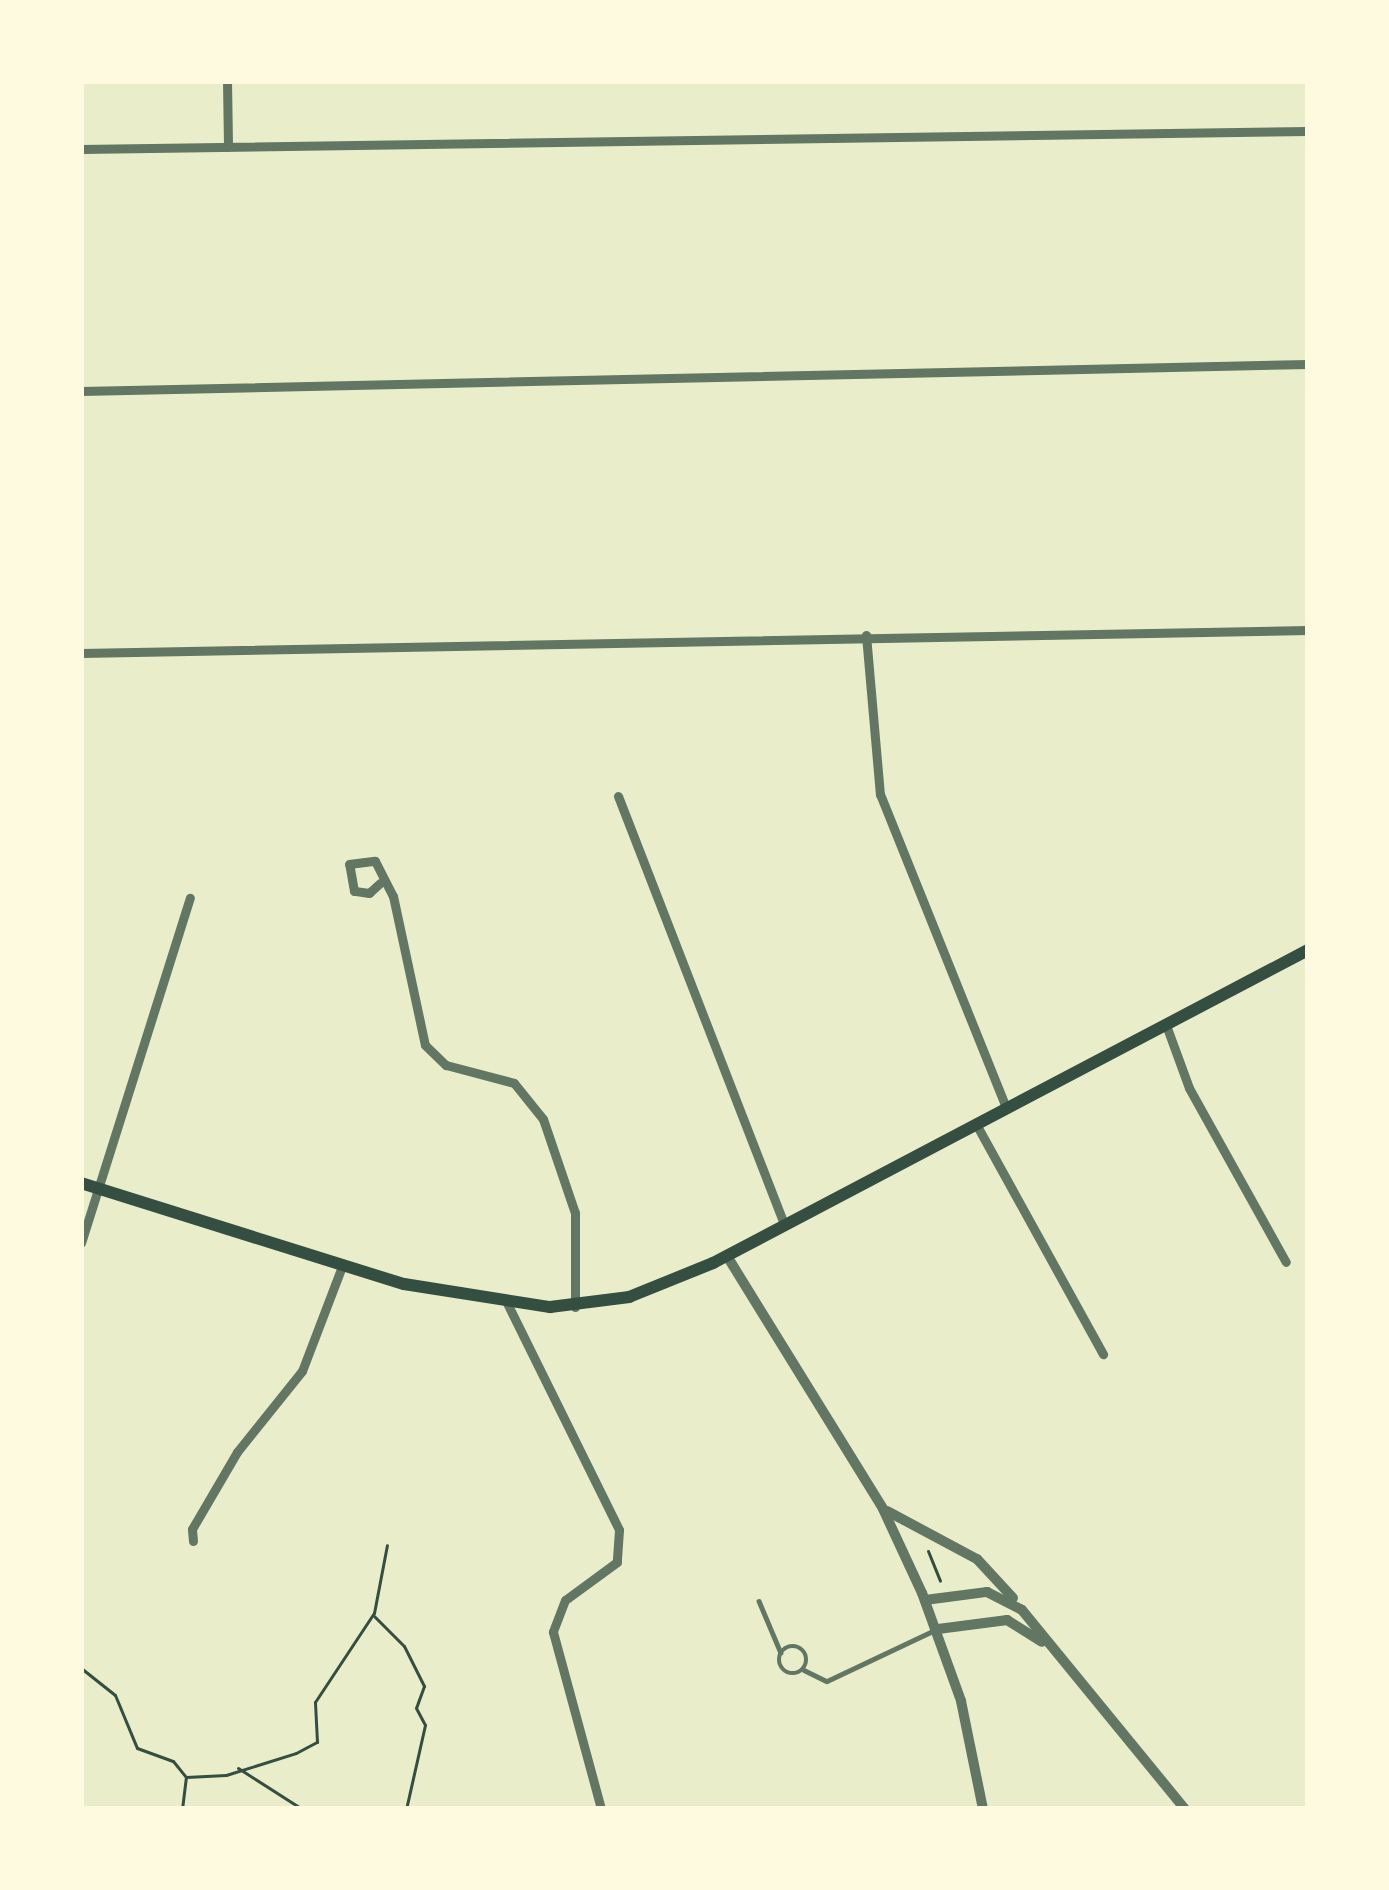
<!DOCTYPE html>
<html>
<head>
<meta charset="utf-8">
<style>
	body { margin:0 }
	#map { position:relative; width:1389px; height:1890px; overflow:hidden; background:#e9edc9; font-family:"Sofia Sans Condensed",sans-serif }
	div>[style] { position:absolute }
	.path>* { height:3px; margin:-1.5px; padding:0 1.5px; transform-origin:1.5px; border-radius:1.5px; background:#344e41 }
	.service>* { height:4.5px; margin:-2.25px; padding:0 2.25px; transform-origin:2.25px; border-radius:2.25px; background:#617663 }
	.service>.ring { margin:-2.25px; padding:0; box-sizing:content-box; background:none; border:4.5px solid #617663; border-radius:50% }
	.minor>* { height:9px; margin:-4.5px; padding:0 4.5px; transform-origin:4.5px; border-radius:4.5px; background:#617663 }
	.tertiary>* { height:10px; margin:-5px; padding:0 5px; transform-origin:5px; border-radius:5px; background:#617663 }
	.secondary>* { height:12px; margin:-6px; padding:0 6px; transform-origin:6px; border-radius:6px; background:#344e41 }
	span { translate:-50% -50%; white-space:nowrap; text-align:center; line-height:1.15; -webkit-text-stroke:12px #fefae0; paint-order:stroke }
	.frame { position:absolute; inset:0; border:84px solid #fefae0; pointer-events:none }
</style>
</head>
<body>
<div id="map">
	<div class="path">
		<div style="left:928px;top:1551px;width:32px;rotate:68deg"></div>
		<div style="left:374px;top:1616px;width:42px;rotate:45deg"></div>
		<div style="left:404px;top:1646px;width:45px;rotate:63.4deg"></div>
		<div style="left:424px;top:1686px;width:23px;rotate:110deg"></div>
		<div style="left:416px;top:1708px;width:19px;rotate:62deg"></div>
		<div style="left:425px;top:1725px;width:86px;rotate:102.7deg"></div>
		<div style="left:81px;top:1668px;width:43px;rotate:38.5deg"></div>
		<div style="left:115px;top:1695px;width:57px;rotate:67.5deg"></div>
		<div style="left:137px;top:1748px;width:38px;rotate:20deg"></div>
		<div style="left:173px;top:1761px;width:21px;rotate:51deg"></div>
		<div style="left:186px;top:1777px;width:40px;rotate:-2.9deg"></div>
		<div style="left:226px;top:1775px;width:73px;rotate:-17.4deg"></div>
		<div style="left:296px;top:1753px;width:24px;rotate:-28deg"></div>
		<div style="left:317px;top:1742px;width:40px;rotate:-92.9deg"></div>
		<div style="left:315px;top:1702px;width:107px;rotate:-56.5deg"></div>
		<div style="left:374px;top:1613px;width:69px;rotate:-79.2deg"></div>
		<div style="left:238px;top:1768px;width:76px;rotate:32.6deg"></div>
		<div style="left:182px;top:1809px;width:31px;rotate:-83deg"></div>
	</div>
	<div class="service">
		<div style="left:759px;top:1601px;width:56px;rotate:67.1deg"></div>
		<div class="ring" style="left:779px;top:1646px;width:23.5px;height:23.5px"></div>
		<div style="left:804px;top:1670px;width:25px;rotate:26deg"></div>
		<div style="left:827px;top:1681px;width:117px;rotate:-25.3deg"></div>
	</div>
	<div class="minor">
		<div style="left:227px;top:81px;width:66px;rotate:89.1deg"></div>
		<div style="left:81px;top:149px;width:1227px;rotate:-0.84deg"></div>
		<div style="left:81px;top:391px;width:1227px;rotate:-1.26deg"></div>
		<div style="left:866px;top:635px;width:160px;rotate:85deg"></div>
		<div style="left:880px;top:794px;width:338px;rotate:68.1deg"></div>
		<div style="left:81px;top:653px;width:1227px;rotate:-1.07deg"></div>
		<div style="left:618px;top:796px;width:459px;rotate:68.8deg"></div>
		<div style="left:380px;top:883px;width:15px;rotate:138deg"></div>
		<div style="left:369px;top:893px;width:15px;rotate:-172deg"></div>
		<div style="left:354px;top:891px;width:27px;rotate:-100deg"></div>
		<div style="left:349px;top:864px;width:26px;rotate:-7deg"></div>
		<div style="left:375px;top:861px;width:39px;rotate:63deg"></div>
		<div style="left:393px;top:896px;width:152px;rotate:77.9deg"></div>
		<div style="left:425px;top:1045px;width:29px;rotate:44deg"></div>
		<div style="left:446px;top:1065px;width:70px;rotate:14.8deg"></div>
		<div style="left:514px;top:1083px;width:46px;rotate:51.1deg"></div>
		<div style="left:543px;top:1119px;width:99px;rotate:71.2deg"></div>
		<div style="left:575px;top:1213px;width:94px;rotate:90deg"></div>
		<div style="left:1166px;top:1025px;width:67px;rotate:69.9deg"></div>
		<div style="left:1189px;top:1088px;width:199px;rotate:60.9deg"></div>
		<div style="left:976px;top:1124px;width:263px;rotate:61.1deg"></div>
		<div style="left:81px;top:1243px;width:362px;rotate:-72.5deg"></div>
		<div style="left:507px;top:1303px;width:253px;rotate:63.7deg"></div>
		<div style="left:619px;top:1530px;width:32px;rotate:94deg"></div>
		<div style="left:617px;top:1562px;width:64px;rotate:143.8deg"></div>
		<div style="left:565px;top:1600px;width:34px;rotate:111deg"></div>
		<div style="left:553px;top:1632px;width:183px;rotate:74.8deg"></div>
		<div style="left:193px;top:1541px;width:12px;rotate:-95deg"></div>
		<div style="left:192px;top:1529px;width:89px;rotate:-59.7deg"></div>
		<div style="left:237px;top:1452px;width:104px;rotate:-51.3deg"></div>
		<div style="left:302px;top:1371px;width:112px;rotate:-69.1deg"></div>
	</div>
	<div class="tertiary">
		<div style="left:727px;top:1256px;width:297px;rotate:58.3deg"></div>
		<div style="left:883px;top:1509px;width:93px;rotate:65.1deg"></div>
		<div style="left:922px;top:1593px;width:115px;rotate:70.1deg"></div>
		<div style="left:961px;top:1701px;width:110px;rotate:78.5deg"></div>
		<div style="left:887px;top:1511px;width:102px;rotate:28.1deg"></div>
		<div style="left:977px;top:1559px;width:53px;rotate:47.3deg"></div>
		<div style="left:925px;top:1600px;width:63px;rotate:-7.4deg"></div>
		<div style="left:987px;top:1592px;width:39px;rotate:27deg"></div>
		<div style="left:1022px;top:1610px;width:257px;rotate:50.7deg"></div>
		<div style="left:938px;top:1629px;width:70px;rotate:-7.4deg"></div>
		<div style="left:1007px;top:1620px;width:41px;rotate:32.2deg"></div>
	</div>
	<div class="secondary">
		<div style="left:81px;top:1183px;width:338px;rotate:17.4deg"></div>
		<div style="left:404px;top:1284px;width:148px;rotate:9deg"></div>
		<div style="left:550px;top:1307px;width:80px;rotate:-7.2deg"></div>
		<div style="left:629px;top:1297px;width:91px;rotate:-22deg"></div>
		<div style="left:713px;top:1263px;width:672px;rotate:-27.75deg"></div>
	</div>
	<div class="frame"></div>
</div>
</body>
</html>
